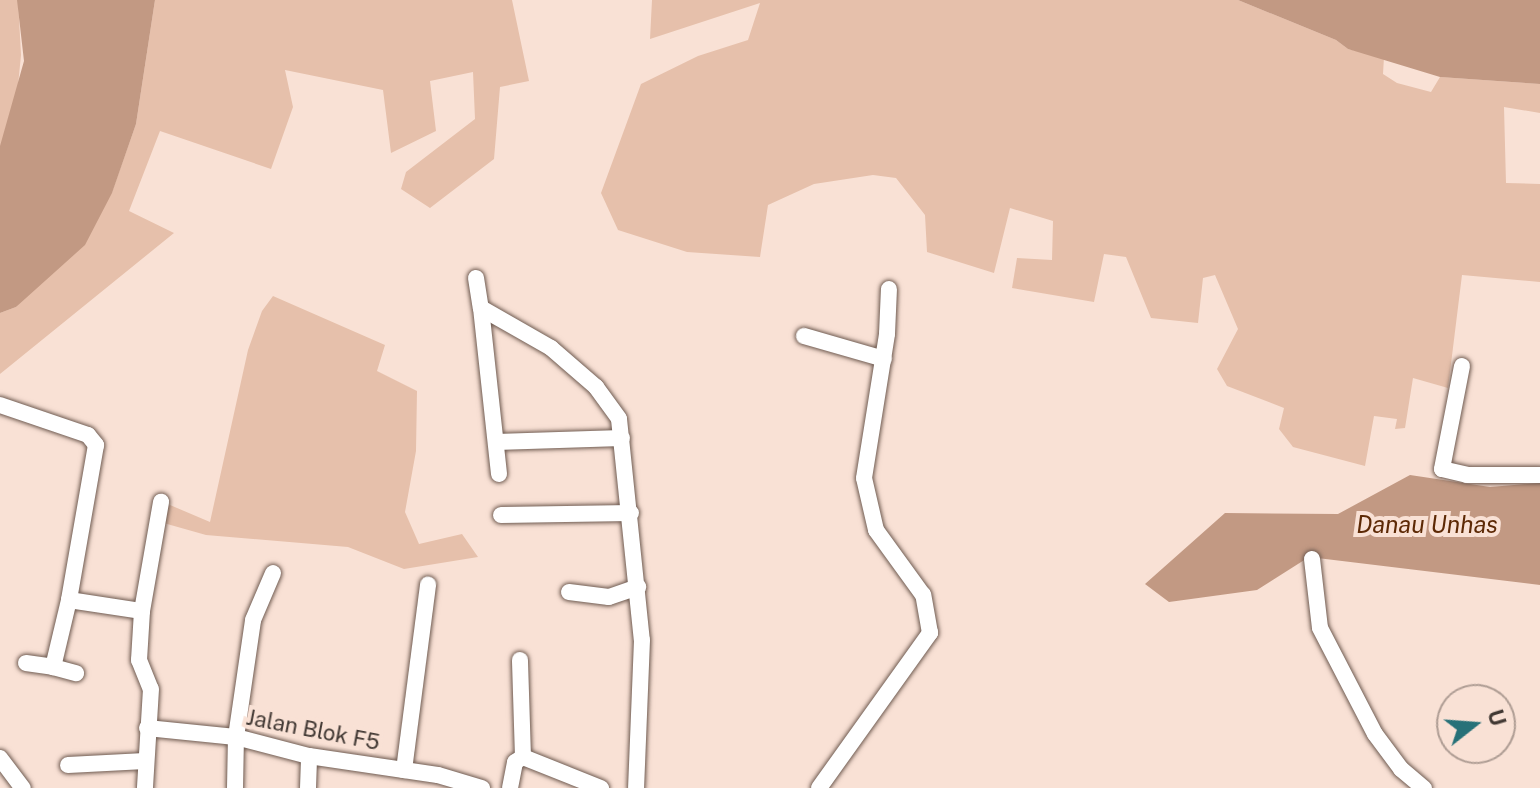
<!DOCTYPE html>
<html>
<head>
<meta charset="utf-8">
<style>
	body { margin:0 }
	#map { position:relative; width:1540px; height:788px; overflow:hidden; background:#f9e1d5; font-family:"Public Sans",sans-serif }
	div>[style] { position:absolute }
	.green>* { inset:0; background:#e6c0ab }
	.water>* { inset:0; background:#c29983 }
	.roads { filter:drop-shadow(0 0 2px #6f5b51) drop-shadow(0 0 2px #6f5b51) }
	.street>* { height:16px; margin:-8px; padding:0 8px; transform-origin:8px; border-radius:8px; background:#fff }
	span { translate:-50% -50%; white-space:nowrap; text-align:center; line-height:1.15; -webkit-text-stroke:8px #f9e1d5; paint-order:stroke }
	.street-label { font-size:22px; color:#413833 }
	.water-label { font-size:24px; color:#5d2905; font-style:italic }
	.north { position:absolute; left:1436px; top:684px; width:80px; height:80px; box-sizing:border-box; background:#f9e1d5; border:2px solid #af9d94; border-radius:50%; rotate:73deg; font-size:22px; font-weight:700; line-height:32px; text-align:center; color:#413833 }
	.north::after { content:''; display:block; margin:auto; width:28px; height:36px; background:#277178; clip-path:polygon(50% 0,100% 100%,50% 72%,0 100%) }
</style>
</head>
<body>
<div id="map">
	<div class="green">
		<div style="clip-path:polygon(0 0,18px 0,21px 55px,16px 106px,0 158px)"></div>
		<div style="clip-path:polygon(155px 0,512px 0,529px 81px,500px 87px,494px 159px,430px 208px,401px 189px,406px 172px,475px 119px,473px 72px,430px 81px,436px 131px,391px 153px,383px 90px,285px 70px,293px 107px,271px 169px,160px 131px,129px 211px,174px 233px,0 374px,0 313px,16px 307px,112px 192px,136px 124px)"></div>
		<div style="clip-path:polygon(652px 0,1238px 0,1336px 40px,1348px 49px,1384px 57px,1383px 74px,1397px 83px,1431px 92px,1440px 77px,1540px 84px,1540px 113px,1504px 107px,1506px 183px,1540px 184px,1540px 282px,1462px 275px,1448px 388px,1413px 378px,1405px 428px,1395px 429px,1397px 419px,1374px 416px,1365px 466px,1293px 447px,1279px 429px,1284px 408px,1227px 386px,1217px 369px,1238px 329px,1215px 275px,1203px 278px,1198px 323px,1151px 318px,1126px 257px,1104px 254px,1094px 302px,1012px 288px,1017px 258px,1052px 260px,1053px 221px,1010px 208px,994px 273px,927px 252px,925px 215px,896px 178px,873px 175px,814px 184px,768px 205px,760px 257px,687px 252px,618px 230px,601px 193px,641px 84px,698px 56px,748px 40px,760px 3px,650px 39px)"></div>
		<div style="clip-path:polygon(273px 296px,385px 345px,377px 371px,417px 391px,416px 451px,405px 512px,419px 544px,462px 534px,478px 557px,404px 569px,348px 547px,206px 535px,153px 520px,170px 505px,210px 522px,248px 350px,262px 311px)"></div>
	</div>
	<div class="water">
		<div style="clip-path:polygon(17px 0,155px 0,136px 124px,112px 193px,85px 245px,16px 307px,0 313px,0 146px,24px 61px)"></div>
		<div style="clip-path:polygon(1238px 0,1540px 0,1540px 84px,1440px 77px,1348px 49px,1336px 40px)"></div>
		<div style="clip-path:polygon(1410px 475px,1490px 487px,1540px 483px,1540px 585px,1309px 557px,1257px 590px,1169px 602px,1145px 584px,1225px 513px,1338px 514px)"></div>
	</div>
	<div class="roads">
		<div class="street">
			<div style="left:476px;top:278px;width:30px;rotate:81deg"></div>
			<div style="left:481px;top:308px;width:81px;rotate:29.7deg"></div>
			<div style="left:551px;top:348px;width:60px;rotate:40.9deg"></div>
			<div style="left:596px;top:387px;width:39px;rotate:54deg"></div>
			<div style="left:619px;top:419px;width:222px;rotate:84.1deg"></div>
			<div style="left:642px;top:640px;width:148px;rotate:92.3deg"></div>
			<div style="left:481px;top:308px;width:167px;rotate:83.8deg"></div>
			<div style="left:804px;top:336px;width:83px;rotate:16deg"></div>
			<div style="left:1462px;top:366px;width:105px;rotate:101deg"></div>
			<div style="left:1442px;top:469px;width:26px;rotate:13deg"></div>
			<div style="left:1467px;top:475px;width:73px"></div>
			<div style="left:0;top:405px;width:93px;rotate:18.8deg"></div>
			<div style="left:88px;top:435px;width:13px;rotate:51deg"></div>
			<div style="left:96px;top:445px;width:157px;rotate:99.9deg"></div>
			<div style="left:69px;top:600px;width:74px;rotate:8.6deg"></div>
			<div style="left:142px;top:611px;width:49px;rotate:93.5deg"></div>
			<div style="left:139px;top:660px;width:31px;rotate:68deg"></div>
			<div style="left:151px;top:689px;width:99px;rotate:93.5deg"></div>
			<div style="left:496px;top:442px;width:126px;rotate:-1.8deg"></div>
			<div style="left:501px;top:515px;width:130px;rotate:-0.9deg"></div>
			<div style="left:1312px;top:559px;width:69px;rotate:83.4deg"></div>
			<div style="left:1320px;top:628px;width:119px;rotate:62.6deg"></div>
			<div style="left:1375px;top:734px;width:44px;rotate:53.4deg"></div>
			<div style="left:1401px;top:769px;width:30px;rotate:40deg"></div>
			<div style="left:569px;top:592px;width:40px;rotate:7.1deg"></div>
			<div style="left:609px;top:597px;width:31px;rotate:-19deg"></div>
			<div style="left:69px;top:600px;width:69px;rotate:103.4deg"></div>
			<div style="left:53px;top:667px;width:24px;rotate:15deg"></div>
			<div style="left:142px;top:611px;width:111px;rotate:-80.1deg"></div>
			<div style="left:26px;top:663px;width:27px;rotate:8deg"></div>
			<div style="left:147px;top:728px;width:89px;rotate:5.8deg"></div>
			<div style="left:236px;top:737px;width:75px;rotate:14.6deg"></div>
			<div style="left:309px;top:756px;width:130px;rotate:8.4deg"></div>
			<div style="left:438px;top:775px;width:46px;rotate:16.5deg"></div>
			<div style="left:523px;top:757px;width:84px;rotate:21.7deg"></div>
			<div style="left:0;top:758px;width:38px;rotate:53deg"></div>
			<div style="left:68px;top:765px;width:77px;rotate:-3deg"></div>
			<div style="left:404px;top:770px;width:187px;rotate:-82.6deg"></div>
			<div style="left:235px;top:788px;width:51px;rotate:-88.9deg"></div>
			<div style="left:236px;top:737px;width:118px;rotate:-81.7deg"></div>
			<div style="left:253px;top:620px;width:51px;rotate:-66.9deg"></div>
			<div style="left:308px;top:788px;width:32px;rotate:-88deg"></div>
			<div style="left:510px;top:788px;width:26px;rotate:-79deg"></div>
			<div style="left:515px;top:762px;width:9px;rotate:-32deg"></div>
			<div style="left:523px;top:757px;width:97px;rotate:-91.8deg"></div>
			<div style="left:819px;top:788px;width:191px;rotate:-54.4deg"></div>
			<div style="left:930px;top:633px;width:39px;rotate:-100deg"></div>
			<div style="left:923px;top:595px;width:80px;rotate:-125.9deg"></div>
			<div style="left:876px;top:530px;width:53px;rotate:-103deg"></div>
			<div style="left:864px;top:478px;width:146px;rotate:-80.9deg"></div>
			<div style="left:887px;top:334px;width:45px;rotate:-87.5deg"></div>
		</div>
	</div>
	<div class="street-label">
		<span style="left:313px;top:730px;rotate:11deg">Jalan Blok F5</span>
	</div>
	<div class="water-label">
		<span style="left:1427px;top:525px">Danau Unhas</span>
	</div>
	<div class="north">U</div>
</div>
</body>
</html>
